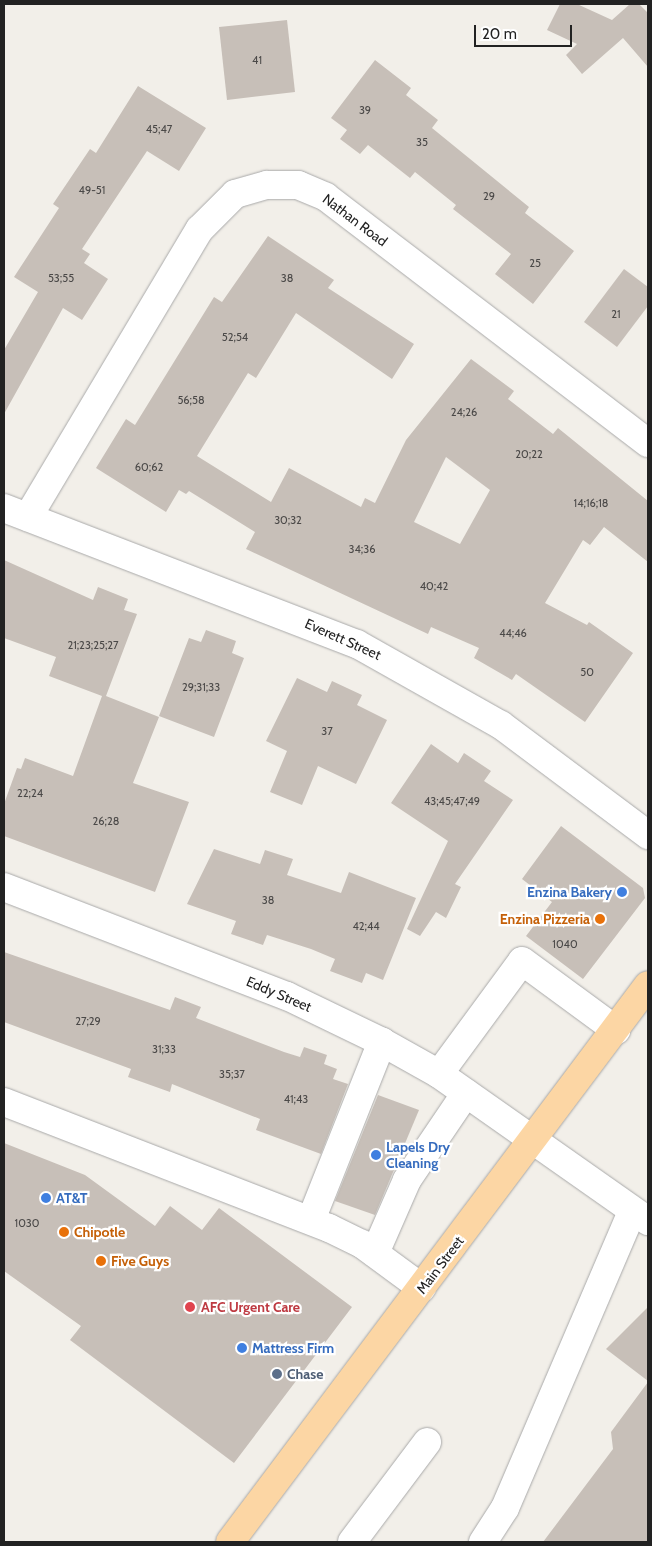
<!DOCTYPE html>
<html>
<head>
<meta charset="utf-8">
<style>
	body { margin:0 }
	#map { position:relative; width:652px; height:1546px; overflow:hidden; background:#f2efe9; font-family:Cabin,sans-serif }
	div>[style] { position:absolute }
	.building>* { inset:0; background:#c7bfb8 }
	.roads { filter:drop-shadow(0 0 1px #a9a9a9) drop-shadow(0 0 1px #a9a9a9) }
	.minor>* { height:28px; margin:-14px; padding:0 14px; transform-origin:14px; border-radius:14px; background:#fff }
	.major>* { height:28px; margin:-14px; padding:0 14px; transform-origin:14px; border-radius:14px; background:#fcd6a4 }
	.dots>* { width:14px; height:14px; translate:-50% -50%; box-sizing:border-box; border:2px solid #fff; border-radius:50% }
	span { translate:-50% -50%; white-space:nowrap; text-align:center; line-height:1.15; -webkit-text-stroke:4.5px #fff; paint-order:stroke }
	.number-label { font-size:11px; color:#4b4948 }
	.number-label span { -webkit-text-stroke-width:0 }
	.street-label { font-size:14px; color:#222 }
	.shop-label { font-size:14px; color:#366cbe; font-weight:700 }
	.right { translate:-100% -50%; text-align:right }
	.left { translate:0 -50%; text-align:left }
	.food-label { font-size:14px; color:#c56008; font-weight:700 }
	.health-label { font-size:14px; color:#be3a42; font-weight:700 }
	.service-label { font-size:14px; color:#4e5e75; font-weight:700 }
	.frame { position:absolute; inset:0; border:5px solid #222; pointer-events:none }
	.scale { position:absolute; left:474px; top:25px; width:98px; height:22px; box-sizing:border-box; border:2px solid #222; border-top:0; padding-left:6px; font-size:15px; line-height:18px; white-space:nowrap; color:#222; -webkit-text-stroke:4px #fff; paint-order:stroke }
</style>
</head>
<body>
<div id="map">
	<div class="building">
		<div style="clip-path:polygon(560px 4px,577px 4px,612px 20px,630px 4px,639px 4px,648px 13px,648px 67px,623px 38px,582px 74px,566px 55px,577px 44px,547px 30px)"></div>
		<div style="clip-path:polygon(287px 20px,295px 92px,227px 100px,219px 27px)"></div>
		<div style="clip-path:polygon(375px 60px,411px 88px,406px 95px,438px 120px,432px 128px,529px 207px,525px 213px,574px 251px,533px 304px,495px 274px,511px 254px,453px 209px,456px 205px,415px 172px,410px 178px,368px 145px,360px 154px,340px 139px,347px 130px,331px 118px)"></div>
		<div style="clip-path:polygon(138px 86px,206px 128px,179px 171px,147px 151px,82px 249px,90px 254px,84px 263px,108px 279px,82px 320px,63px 308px,4px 414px,4px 350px,38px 292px,14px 277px,59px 208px,53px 204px,90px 149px,96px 153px)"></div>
		<div style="clip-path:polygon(evenodd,268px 236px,334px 280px,328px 288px,414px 344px,392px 379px,296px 313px,256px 378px,248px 373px,197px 456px,271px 502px,289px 468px,361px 507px,365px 498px,375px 503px,406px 440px,471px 359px,514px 391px,508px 399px,553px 434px,558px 428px,648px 501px,648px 562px,604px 527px,590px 545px,583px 540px,545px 603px,587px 625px,589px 622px,633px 653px,585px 722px,516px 674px,512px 680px,474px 658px,479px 648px,431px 627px,428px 634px,246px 549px,255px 532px,189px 491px,186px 494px,179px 490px,166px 512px,96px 468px,126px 419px,135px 425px,214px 297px,222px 302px,268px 236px,446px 457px,490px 490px,460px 544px,414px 522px,446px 457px)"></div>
		<div style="clip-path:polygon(624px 269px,648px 287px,648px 306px,617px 347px,584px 322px)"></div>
		<div style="clip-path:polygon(4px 560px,93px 600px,98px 587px,128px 599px,124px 610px,137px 614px,106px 696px,159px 717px,133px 783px,189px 802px,155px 892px,4px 836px,4px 804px,17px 768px,21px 769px,25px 758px,73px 776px,102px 696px,49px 676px,56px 657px,4px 638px)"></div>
		<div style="clip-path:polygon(206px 630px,236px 641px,232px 653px,244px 658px,214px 737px,159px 716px,189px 638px,201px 642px)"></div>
		<div style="clip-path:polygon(297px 678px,327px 692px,332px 681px,362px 695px,357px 705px,387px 720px,356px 784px,318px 766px,302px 805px,270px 792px,287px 751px,266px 741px)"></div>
		<div style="clip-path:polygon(431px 744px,458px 763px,464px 753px,491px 771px,484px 781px,513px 800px,455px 884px,461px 887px,446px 918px,436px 912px,420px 936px,407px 929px,448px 841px,391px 803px)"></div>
		<div style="clip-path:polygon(561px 826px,643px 888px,645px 898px,583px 979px,526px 936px,552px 902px,522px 879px)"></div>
		<div style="clip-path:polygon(214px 849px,260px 864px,265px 850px,293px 859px,287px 875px,341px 893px,349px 872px,416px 898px,383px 980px,366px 973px,362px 983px,330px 971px,335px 959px,311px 949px,267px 935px,263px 945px,231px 934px,236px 921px,187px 904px)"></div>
		<div style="clip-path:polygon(4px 952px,170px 1010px,175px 997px,201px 1007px,196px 1018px,284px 1052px,300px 1057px,304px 1047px,327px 1055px,324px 1064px,337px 1069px,333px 1079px,348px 1084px,321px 1154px,256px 1130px,260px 1119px,172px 1084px,170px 1092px,128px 1077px,131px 1069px,4px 1022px)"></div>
		<div style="clip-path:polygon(378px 1095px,419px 1110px,375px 1215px,335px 1201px)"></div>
		<div style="clip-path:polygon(4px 1143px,85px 1175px,155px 1226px,170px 1206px,202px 1230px,219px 1208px,352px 1307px,234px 1463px,70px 1340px,81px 1326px,4px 1271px)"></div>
		<div style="clip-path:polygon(648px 1307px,648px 1381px,606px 1349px)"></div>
		<div style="clip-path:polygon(648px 1382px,648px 1542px,543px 1542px,613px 1449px,611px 1432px)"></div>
	</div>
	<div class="roads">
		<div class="minor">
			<div style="left:4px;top:508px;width:378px;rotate:21.1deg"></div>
			<div style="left:357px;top:644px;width:165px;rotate:29.4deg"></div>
			<div style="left:501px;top:725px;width:184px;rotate:36.8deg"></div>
			<div style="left:28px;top:517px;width:335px;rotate:-59.2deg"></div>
			<div style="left:200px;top:229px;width:49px;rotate:-45deg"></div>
			<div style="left:235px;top:194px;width:33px;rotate:-16deg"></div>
			<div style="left:267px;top:185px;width:31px"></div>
			<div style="left:298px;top:185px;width:30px;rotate:23deg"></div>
			<div style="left:326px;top:197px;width:405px;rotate:37.4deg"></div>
			<div style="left:4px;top:887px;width:303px;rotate:21.1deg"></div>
			<div style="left:287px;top:996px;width:106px;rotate:25.8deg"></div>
			<div style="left:382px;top:1042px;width:65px;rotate:29.3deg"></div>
			<div style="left:439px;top:1074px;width:256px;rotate:35.1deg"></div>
			<div style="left:439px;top:1074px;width:140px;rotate:-53.7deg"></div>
			<div style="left:522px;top:961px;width:117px;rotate:36.3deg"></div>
			<div style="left:4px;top:1102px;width:349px;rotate:21.2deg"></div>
			<div style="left:329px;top:1228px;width:37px;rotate:26deg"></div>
			<div style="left:362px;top:1244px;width:74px;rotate:36.3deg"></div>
			<div style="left:311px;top:1220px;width:192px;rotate:-68.3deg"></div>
			<div style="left:375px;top:1253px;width:80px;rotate:-66.3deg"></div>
			<div style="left:407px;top:1180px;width:105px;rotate:-55.9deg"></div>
			<div style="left:352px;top:1542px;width:125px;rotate:-53.1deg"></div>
			<div style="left:483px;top:1542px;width:40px;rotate:-57.1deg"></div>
			<div style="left:505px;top:1508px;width:323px;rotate:-66.8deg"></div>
		</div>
		<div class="major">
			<div style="left:230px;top:1542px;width:696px;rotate:-53.11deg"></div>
		</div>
	</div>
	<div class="dots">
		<div style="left:622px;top:892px;background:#3f7fe0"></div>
		<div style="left:600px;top:919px;background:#e8710a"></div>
		<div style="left:376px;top:1155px;background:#3f7fe0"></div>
		<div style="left:46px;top:1198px;background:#3f7fe0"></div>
		<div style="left:64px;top:1232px;background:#e8710a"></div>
		<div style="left:101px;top:1261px;background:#e8710a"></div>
		<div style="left:190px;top:1307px;background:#e0444e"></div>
		<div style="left:242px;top:1348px;background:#3f7fe0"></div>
		<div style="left:277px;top:1374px;background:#5c6f8a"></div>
	</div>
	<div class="number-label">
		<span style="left:257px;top:60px">41</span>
		<span style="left:365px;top:110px">39</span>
		<span style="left:159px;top:129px">45;47</span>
		<span style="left:422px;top:142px">35</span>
		<span style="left:92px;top:190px">49-51</span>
		<span style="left:489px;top:196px">29</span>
		<span style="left:535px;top:263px">25</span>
		<span style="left:61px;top:278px">53;55</span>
		<span style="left:287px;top:278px">38</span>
		<span style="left:616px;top:314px">21</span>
		<span style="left:235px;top:337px">52;54</span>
		<span style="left:191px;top:400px">56;58</span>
		<span style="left:464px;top:412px">24;26</span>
		<span style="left:529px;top:454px">20;22</span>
		<span style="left:149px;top:467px">60;62</span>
		<span style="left:591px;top:503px">14;16;18</span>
		<span style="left:288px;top:520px">30;32</span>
		<span style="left:362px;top:549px">34;36</span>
		<span style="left:434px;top:586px">40;42</span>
		<span style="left:513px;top:633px">44;46</span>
		<span style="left:93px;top:645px">21;23;25;27</span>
		<span style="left:587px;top:672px">50</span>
		<span style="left:201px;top:687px">29;31;33</span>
		<span style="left:327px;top:731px">37</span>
		<span style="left:30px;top:793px">22;24</span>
		<span style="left:452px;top:801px">43;45;47;49</span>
		<span style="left:106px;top:821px">26;28</span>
		<span style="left:268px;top:900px">38</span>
		<span style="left:366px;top:926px">42;44</span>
		<span style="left:565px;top:944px">1040</span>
		<span style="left:88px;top:1021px">27;29</span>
		<span style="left:164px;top:1049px">31;33</span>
		<span style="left:232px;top:1074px">35;37</span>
		<span style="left:296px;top:1099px">41;43</span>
		<span style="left:27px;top:1223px">1030</span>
	</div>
	<div class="street-label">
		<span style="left:355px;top:220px;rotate:37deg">Nathan Road</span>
		<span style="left:343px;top:639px;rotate:24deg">Everett Street</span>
		<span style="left:279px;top:994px;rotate:23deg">Eddy Street</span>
		<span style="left:440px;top:1265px;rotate:-53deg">Main Street</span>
	</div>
	<div class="shop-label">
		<span class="right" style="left:612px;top:892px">Enzina Bakery</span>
		<span class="left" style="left:386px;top:1155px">Lapels Dry<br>Cleaning</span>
		<span class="left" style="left:56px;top:1198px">AT&amp;T</span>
		<span class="left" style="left:252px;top:1348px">Mattress Firm</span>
	</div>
	<div class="food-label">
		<span class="right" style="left:590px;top:919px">Enzina Pizzeria</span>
		<span class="left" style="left:74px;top:1232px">Chipotle</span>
		<span class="left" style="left:111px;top:1261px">Five Guys</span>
	</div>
	<div class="health-label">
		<span class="left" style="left:201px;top:1307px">AFC Urgent Care</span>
	</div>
	<div class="service-label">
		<span class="left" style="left:287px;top:1374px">Chase</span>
	</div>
	<div class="frame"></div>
	<div class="scale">20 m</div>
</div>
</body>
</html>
